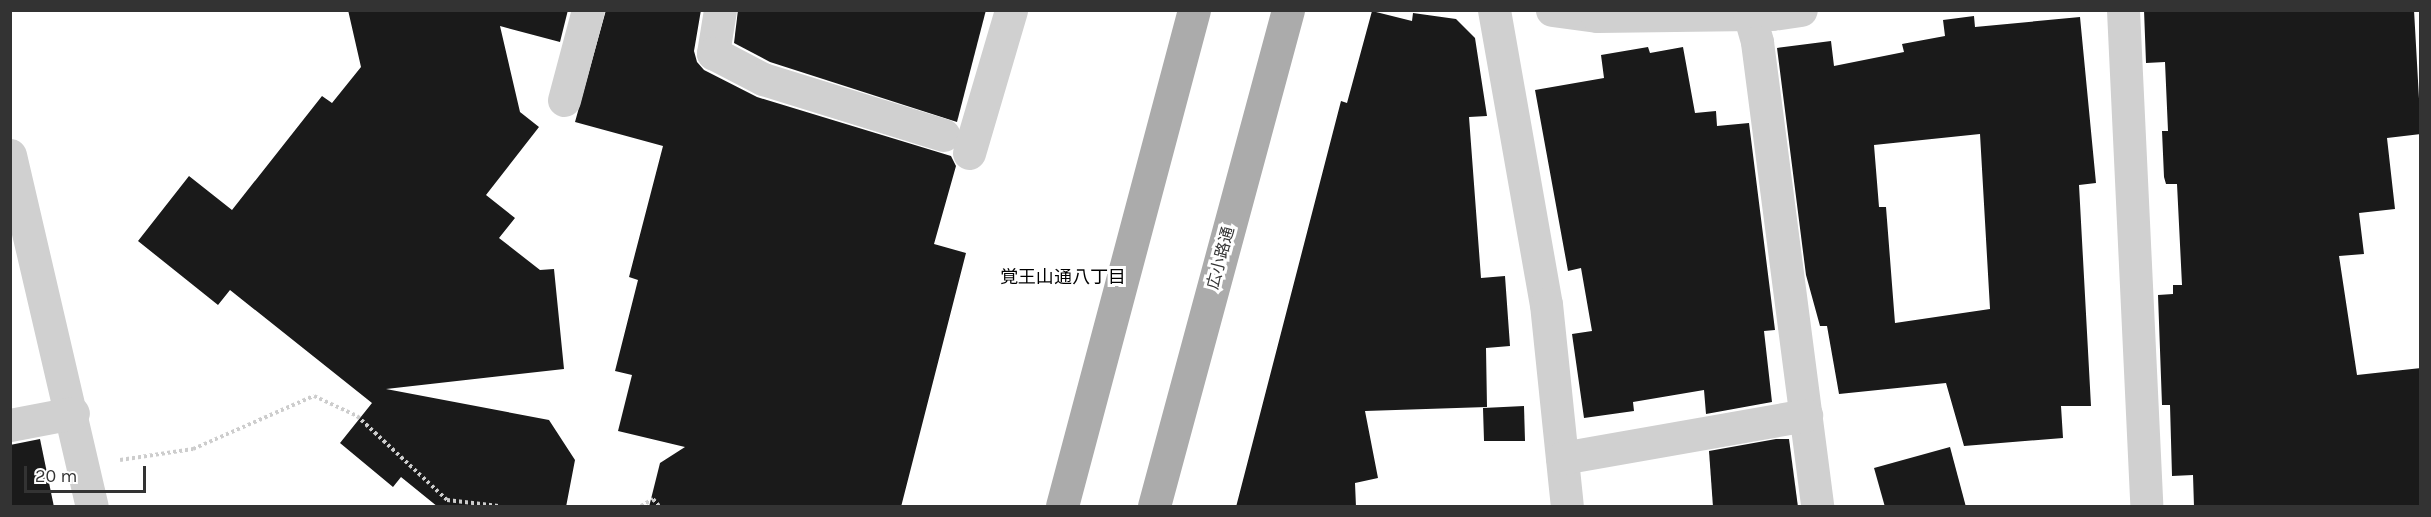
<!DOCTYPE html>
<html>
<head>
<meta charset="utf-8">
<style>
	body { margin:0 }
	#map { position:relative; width:2431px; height:517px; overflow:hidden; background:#fff; font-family:Karla,"Noto Sans JP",sans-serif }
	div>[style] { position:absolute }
	.building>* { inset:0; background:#1a1a1a }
	.path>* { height:4px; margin-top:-2px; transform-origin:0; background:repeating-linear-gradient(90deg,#cdcdcd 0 3px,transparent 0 6px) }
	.minor>* { height:33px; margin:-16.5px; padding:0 16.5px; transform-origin:16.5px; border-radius:16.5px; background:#d0d0d0 }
	.major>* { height:33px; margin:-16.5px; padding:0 16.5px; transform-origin:16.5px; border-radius:16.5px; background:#ababab }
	span { translate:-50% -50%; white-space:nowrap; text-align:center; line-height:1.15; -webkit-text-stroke:6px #fff; paint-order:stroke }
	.street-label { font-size:16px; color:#333 }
	.neighbourhood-label { font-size:18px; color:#000 }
	.frame { position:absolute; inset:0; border:12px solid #333; pointer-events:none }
	.scale { position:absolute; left:24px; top:466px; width:122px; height:27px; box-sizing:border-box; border:3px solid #333; border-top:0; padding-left:8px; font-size:18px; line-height:21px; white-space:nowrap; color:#333; -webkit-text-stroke:4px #fff; paint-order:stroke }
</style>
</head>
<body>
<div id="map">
	<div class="building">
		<div style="clip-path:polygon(348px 10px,568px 10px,560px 42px,500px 26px,520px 112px,539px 127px,486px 195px,515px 218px,499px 238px,540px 270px,554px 269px,564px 369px,386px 389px,549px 420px,575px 460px,566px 507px,438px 507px,401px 477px,393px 487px,340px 443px,372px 403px,230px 290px,218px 305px,138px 241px,189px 176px,232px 210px,322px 96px,332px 103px,361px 67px)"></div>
		<div style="clip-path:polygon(606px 10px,701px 10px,694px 51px,697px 62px,704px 70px,757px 97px,951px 156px,956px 166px,934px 244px,966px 253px,901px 507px,649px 507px,660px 463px,685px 447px,618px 431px,632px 375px,615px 371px,638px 280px,629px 277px,663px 146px,575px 122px)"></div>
		<div style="clip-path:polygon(738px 10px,986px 10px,957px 122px,770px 62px,734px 43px)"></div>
		<div style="clip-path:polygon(2144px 10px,2414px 10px,2421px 134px,2387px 138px,2395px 209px,2359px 213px,2364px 254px,2339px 256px,2357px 375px,2421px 368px,2421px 507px,2194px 507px,2193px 475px,2172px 476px,2170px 405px,2162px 405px,2158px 295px,2173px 294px,2173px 285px,2182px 285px,2177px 184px,2166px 184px,2164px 177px,2162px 131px,2168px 131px,2165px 62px,2146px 63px)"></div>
		<div style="clip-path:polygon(1372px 11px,1412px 21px,1413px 13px,1456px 19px,1475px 38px,1487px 116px,1469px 117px,1481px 278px,1505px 276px,1510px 346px,1486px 348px,1487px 407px,1365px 411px,1378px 478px,1355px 483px,1356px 507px,1236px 507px,1341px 101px,1347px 103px)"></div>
		<div style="clip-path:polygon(evenodd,1974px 16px,1975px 27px,2080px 17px,2096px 183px,2079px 185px,2091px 406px,2061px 406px,2063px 438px,1964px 446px,1946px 383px,1839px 394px,1827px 326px,1820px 326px,1806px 275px,1777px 48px,1831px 41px,1834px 66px,1904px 52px,1902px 44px,1945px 36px,1943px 20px,1974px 16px,1980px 134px,1990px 309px,1895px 323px,1886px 207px,1879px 207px,1874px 145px,1980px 134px)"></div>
		<div style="clip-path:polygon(1648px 47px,1650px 53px,1683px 47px,1695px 113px,1716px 111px,1717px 126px,1749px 123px,1775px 330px,1764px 331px,1772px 402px,1706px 414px,1704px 390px,1633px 402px,1634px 411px,1584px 418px,1572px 334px,1592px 331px,1581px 268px,1568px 271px,1535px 90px,1604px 78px,1601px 55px)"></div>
		<div style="clip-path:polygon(1524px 406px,1525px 441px,1484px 441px,1483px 408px)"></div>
		<div style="clip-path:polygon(40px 439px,54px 507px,10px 507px,10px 445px)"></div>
		<div style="clip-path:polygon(1776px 439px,1789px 439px,1798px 507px,1713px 507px,1709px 451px)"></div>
		<div style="clip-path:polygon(1950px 447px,1966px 507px,1885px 507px,1874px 468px)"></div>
	</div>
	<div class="path">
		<div style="left:120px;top:460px;width:74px;rotate:-8.6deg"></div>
		<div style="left:193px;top:449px;width:132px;rotate:-23.7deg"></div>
		<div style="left:314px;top:396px;width:47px;rotate:24.9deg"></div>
		<div style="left:357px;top:416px;width:123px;rotate:43deg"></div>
		<div style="left:447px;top:500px;width:52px;rotate:6.6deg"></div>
		<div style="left:641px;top:506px;width:14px;rotate:-30deg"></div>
		<div style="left:653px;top:499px;width:9px;rotate:49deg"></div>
	</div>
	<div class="minor">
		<div style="left:720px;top:10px;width:44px;rotate:99.2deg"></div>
		<div style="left:713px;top:53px;width:56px;rotate:27.5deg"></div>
		<div style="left:763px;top:79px;width:189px;rotate:17.2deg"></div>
		<div style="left:1494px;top:10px;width:299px;rotate:80deg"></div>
		<div style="left:1546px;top:304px;width:203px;rotate:84.1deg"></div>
		<div style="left:1552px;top:10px;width:45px;rotate:7.6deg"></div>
		<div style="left:1597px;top:16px;width:175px;rotate:-0.7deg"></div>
		<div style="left:1772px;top:14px;width:29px;rotate:-8deg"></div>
		<div style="left:1748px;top:10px;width:33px;rotate:74deg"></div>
		<div style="left:1757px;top:42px;width:468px;rotate:82.6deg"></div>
		<div style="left:2123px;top:10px;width:497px;rotate:87.3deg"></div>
		<div style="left:564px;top:100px;width:93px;rotate:-75.1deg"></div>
		<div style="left:969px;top:153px;width:149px;rotate:-73.6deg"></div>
		<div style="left:10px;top:155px;width:360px;rotate:76.9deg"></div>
		<div style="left:10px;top:425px;width:64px;rotate:-10.8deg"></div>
		<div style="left:1562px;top:458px;width:248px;rotate:-10deg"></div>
	</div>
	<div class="major">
		<div style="left:1062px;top:506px;width:513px;rotate:-75.1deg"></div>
		<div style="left:1154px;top:506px;width:514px;rotate:-74.88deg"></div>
	</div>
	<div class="street-label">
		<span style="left:1221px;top:258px;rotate:-75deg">広小路通</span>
	</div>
	<div class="neighbourhood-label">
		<span style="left:1063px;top:277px">覚王山通八丁目</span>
	</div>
	<div class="frame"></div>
	<div class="scale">20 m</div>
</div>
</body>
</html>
